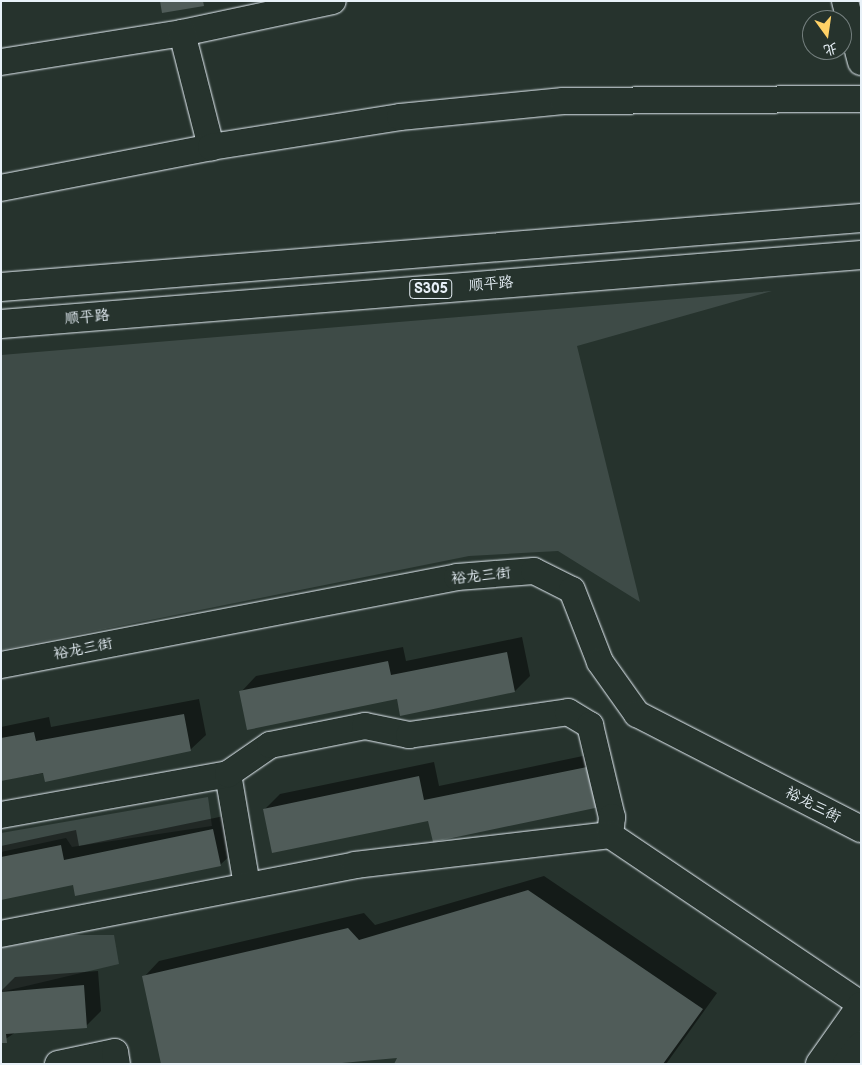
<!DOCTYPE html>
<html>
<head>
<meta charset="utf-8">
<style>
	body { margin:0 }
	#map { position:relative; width:862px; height:1065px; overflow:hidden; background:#26332d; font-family:"Balsamiq Sans","LXGW WenKai TC",sans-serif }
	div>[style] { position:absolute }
	.green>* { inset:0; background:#3e4b47 }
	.shadow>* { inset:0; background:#0007 }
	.building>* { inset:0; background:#505c59 }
	.roads { filter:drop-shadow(0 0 1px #e8f1f8) drop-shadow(0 0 1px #e8f1f8) }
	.minor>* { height:26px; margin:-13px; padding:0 13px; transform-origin:13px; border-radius:13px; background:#26332d }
	.major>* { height:28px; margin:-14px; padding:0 14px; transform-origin:14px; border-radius:14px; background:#26332d }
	span { translate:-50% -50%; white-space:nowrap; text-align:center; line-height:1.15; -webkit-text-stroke:5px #26332d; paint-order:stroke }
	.shield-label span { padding:1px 4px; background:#26332d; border:1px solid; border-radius:4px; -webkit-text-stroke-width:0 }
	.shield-label { font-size:14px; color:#e8f1f8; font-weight:700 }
	.street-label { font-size:15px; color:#e8f1f8 }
	.frame { position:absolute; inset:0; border:2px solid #e8f1f8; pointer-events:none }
	.north { position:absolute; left:802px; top:10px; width:50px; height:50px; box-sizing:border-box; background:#26332d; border:1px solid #747f7e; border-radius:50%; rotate:166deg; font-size:14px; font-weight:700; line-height:20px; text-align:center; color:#e8f1f8 }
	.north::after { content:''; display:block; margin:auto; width:18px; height:22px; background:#ffd166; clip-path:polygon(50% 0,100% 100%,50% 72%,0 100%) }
</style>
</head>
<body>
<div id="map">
	<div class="green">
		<div style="clip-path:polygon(772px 291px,577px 346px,640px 602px,558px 551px,469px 556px,1px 650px,1px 355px)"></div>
		<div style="clip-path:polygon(208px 797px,212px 826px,72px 847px,66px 838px,1px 852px,1px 833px)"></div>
		<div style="clip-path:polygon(66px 935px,114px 935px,119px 964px,1px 992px,1px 948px)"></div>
	</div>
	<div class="shadow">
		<div style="clip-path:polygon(522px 637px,530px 676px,515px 691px,398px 698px,241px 692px,256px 676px,403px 647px,406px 661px)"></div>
		<div style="clip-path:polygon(199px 699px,206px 735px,190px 750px,1px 780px,1px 727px,49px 717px,51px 727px)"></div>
		<div style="clip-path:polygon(607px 751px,615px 791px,429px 819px,265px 809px,280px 794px,434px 762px,439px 786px)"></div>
		<div style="clip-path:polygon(229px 815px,236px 850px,220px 865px,74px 883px,1px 898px,1px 846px,76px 830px,79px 846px)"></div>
		<div style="clip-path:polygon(544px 876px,717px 993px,666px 1064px,396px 1064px,399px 1056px,144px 977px,159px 961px,364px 913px,375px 925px)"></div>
		<div style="clip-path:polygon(98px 971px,101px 1011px,86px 1026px,16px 1032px,1px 1042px,1px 991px,15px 977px)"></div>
	</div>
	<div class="building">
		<div style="clip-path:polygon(160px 1px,203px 1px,204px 6px,162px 13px)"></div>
		<div style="clip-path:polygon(507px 652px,515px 692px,400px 716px,397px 699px,247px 730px,239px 691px,388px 661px,391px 675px)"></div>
		<div style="clip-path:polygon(184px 714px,191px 751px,45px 782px,43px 773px,1px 781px,1px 738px,34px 732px,36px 741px)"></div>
		<div style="clip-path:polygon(592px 766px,600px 807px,433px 842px,428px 821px,272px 853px,263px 809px,419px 776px,424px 800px)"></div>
		<div style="clip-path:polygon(213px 829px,221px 866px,75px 896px,73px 885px,1px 900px,1px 857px,61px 845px,64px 860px)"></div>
		<div style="clip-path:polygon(528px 890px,703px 1009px,663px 1064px,394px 1064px,397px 1058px,331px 1064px,161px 1064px,142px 976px,348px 928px,359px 940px)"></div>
		<div style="clip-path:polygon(84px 985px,87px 1028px,6px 1034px,7px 1043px,1px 1043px,1px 992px)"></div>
	</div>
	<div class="roads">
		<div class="minor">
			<div style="left:845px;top:1px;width:63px;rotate:75.3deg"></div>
			<div style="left:182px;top:33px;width:154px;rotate:-12deg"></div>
			<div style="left:1px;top:62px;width:183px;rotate:-9.1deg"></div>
			<div style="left:182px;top:33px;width:118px;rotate:75.7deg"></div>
			<div style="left:1px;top:188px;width:214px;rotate:-11deg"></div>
			<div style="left:211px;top:147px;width:191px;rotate:-9deg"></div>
			<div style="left:400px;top:117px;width:164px;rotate:-5.6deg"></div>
			<div style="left:563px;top:101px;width:298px;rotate:-0.4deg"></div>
			<div style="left:1px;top:665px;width:464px;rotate:-10.9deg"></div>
			<div style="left:457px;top:577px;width:77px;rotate:-4.5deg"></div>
			<div style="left:534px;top:571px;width:42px;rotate:26.6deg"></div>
			<div style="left:572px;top:590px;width:77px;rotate:68.7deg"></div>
			<div style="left:600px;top:662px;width:64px;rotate:54.6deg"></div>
			<div style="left:637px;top:714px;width:252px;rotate:27.2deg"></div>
			<div style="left:228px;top:774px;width:113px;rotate:80.3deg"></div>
			<div style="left:1px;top:815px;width:231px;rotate:-10.2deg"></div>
			<div style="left:228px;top:774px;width:51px;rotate:-34.6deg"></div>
			<div style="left:270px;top:745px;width:97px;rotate:-11.3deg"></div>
			<div style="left:365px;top:726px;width:45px;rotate:11.6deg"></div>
			<div style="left:409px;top:735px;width:161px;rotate:-8.2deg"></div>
			<div style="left:568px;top:712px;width:26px;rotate:31deg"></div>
			<div style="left:590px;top:725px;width:95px;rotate:76.6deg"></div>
			<div style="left:612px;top:817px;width:18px;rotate:96deg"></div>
			<div style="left:1px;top:934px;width:361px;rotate:-11deg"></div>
			<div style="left:355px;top:865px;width:257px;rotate:-6.7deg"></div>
			<div style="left:610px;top:835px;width:303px;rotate:34deg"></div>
			<div style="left:58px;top:1064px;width:58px;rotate:-11.9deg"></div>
			<div style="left:115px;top:1052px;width:12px;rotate:81deg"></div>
		</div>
		<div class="major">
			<div style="left:1px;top:287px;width:863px;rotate:-4.59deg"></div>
			<div style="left:1px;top:324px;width:863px;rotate:-4.59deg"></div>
			<div style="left:820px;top:1064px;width:71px;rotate:-54.7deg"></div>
			<div style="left:847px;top:1064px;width:23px;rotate:-52deg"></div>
		</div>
	</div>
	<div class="shield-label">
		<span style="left:431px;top:289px">S305</span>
	</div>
	<div class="street-label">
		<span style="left:491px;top:284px;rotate:-5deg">顺平路</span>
		<span style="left:87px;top:317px;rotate:-5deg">顺平路</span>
		<span style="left:481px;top:576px;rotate:-6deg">裕龙三街</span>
		<span style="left:83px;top:649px;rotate:-11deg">裕龙三街</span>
		<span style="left:813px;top:805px;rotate:27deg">裕龙三街</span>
	</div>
	<div class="frame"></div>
	<div class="north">北</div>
</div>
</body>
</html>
